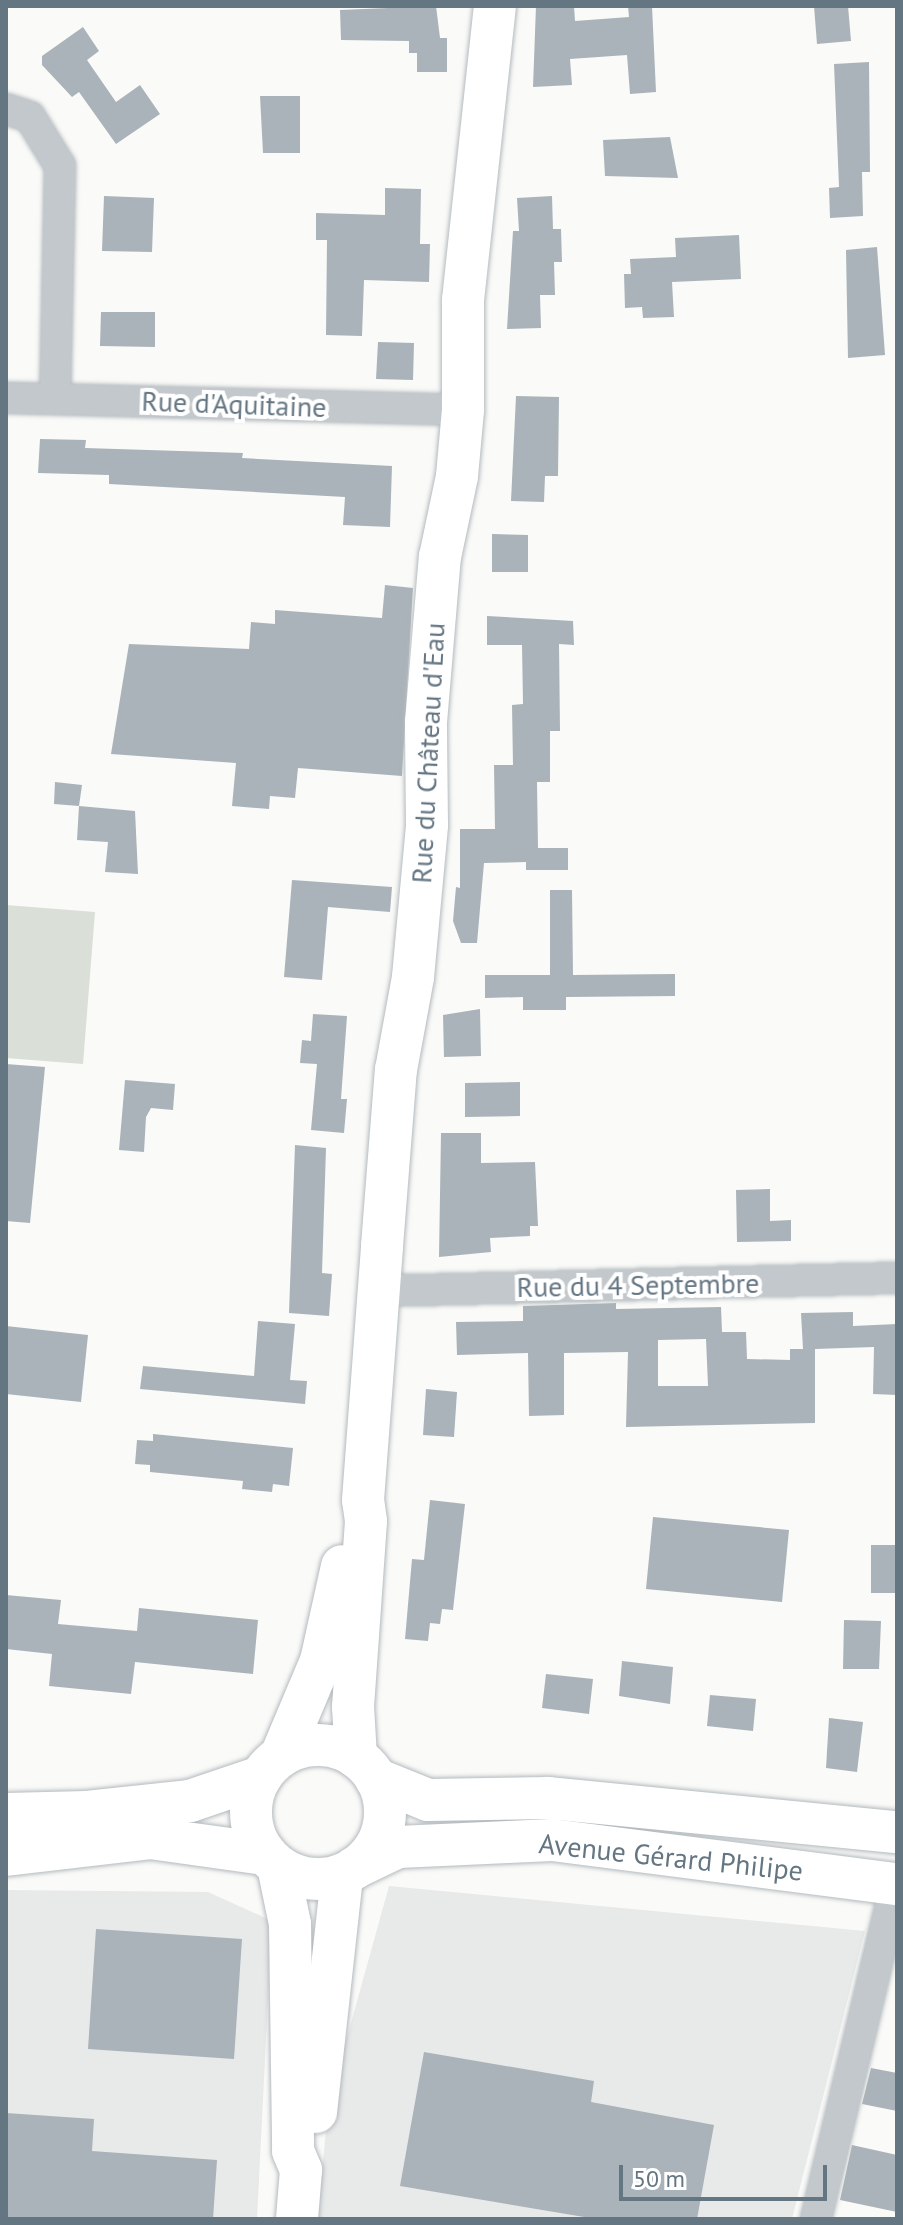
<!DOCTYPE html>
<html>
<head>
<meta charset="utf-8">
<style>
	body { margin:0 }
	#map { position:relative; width:903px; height:2225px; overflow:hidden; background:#fafaf8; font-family:"PT Sans",sans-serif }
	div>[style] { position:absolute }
	.built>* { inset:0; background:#e8e9e9 }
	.green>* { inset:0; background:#dadfd7 }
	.building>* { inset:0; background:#aab3b9 }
	.roads { filter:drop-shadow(0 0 2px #b3babf) drop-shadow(0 0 2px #b3babf) }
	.street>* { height:30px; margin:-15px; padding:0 15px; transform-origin:15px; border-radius:15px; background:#c3c8cc }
	.secondary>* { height:42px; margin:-21px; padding:0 21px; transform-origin:21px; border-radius:21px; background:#fff }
	.secondary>.ring { margin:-21px; padding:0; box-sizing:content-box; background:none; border:42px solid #fff; border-radius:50% }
	span { translate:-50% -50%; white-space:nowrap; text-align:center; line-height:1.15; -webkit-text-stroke:8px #fff; paint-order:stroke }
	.street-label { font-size:28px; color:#657683 }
	.frame { position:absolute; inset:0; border:8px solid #657683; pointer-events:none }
	.scale { position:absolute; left:619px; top:2165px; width:208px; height:36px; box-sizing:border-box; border:4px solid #657683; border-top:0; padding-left:10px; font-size:24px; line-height:28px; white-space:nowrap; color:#657683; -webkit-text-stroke:6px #fff; paint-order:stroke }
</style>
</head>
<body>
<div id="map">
	<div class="built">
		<div style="clip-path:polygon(389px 1886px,865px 1931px,792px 2219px,318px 2219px,328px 2106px)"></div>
		<div style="clip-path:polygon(6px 1890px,208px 1892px,272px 1921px,257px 2219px,6px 2219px)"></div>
	</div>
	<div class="green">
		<div style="clip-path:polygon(6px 905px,95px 912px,83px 1064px,6px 1058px)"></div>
	</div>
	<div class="building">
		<div style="clip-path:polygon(436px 6px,440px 38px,447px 38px,447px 72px,417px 72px,417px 53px,409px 53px,409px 41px,341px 40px,340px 10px)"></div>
		<div style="clip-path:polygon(536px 6px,574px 6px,575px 21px,629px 17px,628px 6px,652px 6px,656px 92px,630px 94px,627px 55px,570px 59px,572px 85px,533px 87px)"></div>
		<div style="clip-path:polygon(814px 6px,848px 6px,851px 41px,817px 44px)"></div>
		<div style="clip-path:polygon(83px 27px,99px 51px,87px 60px,116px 102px,140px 85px,160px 114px,116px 144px,79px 92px,72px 97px,42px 65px,42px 56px)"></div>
		<div style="clip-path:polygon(869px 62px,870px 172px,862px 172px,863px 216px,830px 218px,829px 188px,839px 187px,834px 64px)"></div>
		<div style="clip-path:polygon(260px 96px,300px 96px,300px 153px,263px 153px)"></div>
		<div style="clip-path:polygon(670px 137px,678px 178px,605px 176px,603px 140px)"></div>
		<div style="clip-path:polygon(385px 188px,421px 189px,420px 244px,430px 244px,429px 282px,364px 280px,362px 336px,326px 335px,327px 240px,316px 240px,316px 213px,385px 215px)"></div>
		<div style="clip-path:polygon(104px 196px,154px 198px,152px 252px,102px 251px)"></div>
		<div style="clip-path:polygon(552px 196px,553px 229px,561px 229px,562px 262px,554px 262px,555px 295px,540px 295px,541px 328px,507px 329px,513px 231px,519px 231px,517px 198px)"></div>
		<div style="clip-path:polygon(739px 235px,741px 279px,672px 282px,674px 317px,643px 318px,642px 307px,625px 308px,624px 274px,631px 274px,630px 259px,676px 257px,675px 238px)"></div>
		<div style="clip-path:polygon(877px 247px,885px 355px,848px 358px,846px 250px)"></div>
		<div style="clip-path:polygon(101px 312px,155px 312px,155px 347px,100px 346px)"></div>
		<div style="clip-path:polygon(378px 342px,414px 343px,413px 380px,376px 379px)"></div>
		<div style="clip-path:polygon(516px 396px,559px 397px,558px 476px,545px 476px,544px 502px,511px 501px)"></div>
		<div style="clip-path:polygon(40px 439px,86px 440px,85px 448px,243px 453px,242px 458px,392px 466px,390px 527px,343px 525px,345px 497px,109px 484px,109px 475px,38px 473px)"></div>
		<div style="clip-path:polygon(492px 534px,528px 535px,528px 572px,492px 572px)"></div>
		<div style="clip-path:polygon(385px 585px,413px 588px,402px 776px,298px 768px,295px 798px,270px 796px,269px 809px,232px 806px,236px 763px,111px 754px,129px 644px,249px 649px,251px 622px,275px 624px,275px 610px,382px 618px)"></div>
		<div style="clip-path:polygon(487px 616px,573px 621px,574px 645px,559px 644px,560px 731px,550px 731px,550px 782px,537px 782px,538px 848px,568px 848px,568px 870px,526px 870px,526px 862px,484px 863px,477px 943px,461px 943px,453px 921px,456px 887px,460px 888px,460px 829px,495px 829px,494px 765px,513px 765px,512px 705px,523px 704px,522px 645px,487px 645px)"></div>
		<div style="clip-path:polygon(55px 782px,82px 785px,79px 806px,54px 804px)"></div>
		<div style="clip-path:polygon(79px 806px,135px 811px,138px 874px,105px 872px,108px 842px,77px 840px)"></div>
		<div style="clip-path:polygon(292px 880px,392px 887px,390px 912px,328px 907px,322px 980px,284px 977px)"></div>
		<div style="clip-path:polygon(550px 890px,572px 890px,573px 975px,675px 974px,675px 996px,566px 997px,566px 1010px,523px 1010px,523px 997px,485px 998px,485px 975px,550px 975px)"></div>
		<div style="clip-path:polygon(480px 1009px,481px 1056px,444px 1057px,443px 1015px)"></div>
		<div style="clip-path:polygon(313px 1014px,347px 1016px,341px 1099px,347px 1099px,344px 1133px,311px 1130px,317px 1064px,300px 1063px,302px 1040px,311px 1041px)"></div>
		<div style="clip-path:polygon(6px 1064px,45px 1067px,30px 1223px,6px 1221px)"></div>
		<div style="clip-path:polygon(125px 1080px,175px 1084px,173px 1110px,151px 1108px,146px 1117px,144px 1152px,119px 1150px)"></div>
		<div style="clip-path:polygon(520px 1082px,520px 1116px,465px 1117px,465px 1083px)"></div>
		<div style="clip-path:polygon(441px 1133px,481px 1133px,481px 1163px,535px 1162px,538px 1226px,530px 1226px,530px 1236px,490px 1238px,491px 1252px,439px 1257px)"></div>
		<div style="clip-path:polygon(295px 1145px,326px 1148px,322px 1273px,332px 1274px,329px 1316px,289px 1313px)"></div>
		<div style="clip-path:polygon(770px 1189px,770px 1221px,791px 1220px,791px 1241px,737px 1242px,736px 1190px)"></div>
		<div style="clip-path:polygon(evenodd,616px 1303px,616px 1309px,721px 1307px,722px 1332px,746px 1332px,747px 1359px,790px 1360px,790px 1349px,803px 1349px,801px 1313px,853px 1312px,853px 1326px,897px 1324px,897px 1395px,873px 1394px,874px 1347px,815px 1349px,815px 1423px,626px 1427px,628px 1352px,564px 1353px,564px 1415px,529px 1416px,528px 1353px,457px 1355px,456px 1322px,523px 1321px,523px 1306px,616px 1303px,706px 1339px,708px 1386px,658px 1386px,658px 1340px,706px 1339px)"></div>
		<div style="clip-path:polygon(258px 1321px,295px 1324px,290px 1380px,307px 1381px,305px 1404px,140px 1389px,143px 1366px,254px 1376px)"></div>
		<div style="clip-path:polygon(6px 1326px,88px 1335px,81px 1402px,6px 1394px)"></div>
		<div style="clip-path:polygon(426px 1389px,457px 1392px,454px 1437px,423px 1435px)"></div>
		<div style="clip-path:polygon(153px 1434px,293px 1448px,289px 1486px,273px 1484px,272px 1492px,242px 1489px,243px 1481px,150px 1472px,150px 1465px,135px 1464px,137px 1440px,153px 1441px)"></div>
		<div style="clip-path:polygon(430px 1500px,465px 1504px,453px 1610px,442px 1609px,440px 1624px,430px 1623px,428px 1641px,405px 1639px,412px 1559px,424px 1560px)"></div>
		<div style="clip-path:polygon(653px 1517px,789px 1530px,782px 1602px,646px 1589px)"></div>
		<div style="clip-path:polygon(871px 1545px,897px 1545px,897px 1593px,871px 1593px)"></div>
		<div style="clip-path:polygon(6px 1595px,61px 1600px,58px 1624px,137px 1631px,139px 1608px,258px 1620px,253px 1674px,135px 1662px,131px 1694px,49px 1686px,52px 1654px,6px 1649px)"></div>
		<div style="clip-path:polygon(844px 1620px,881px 1621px,879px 1669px,843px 1669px)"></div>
		<div style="clip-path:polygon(622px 1661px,673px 1667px,670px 1704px,619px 1696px)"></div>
		<div style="clip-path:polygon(546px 1674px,593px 1679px,589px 1714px,542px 1708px)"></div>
		<div style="clip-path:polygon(710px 1695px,756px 1699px,753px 1731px,707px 1726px)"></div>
		<div style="clip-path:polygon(829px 1718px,863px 1722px,857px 1772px,826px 1768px)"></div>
		<div style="clip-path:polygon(96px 1929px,242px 1939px,234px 2059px,88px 2049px)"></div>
		<div style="clip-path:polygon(424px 2052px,594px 2081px,591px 2102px,714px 2125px,697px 2219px,596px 2219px,400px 2186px)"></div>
		<div style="clip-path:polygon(871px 2068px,897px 2073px,897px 2111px,862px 2104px)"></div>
		<div style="clip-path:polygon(6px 2113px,94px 2119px,92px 2151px,217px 2160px,213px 2219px,6px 2219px)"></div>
		<div style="clip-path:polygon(852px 2145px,897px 2155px,897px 2212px,840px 2200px)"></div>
	</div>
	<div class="roads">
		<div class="street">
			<div style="left:6px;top:109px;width:25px;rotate:18deg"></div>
			<div style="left:30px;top:117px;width:57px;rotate:58.5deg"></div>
			<div style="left:60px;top:166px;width:233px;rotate:91.2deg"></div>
			<div style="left:6px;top:398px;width:457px;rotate:1.5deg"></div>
			<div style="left:379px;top:1291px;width:518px;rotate:-1.44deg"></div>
			<div style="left:816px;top:2219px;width:344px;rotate:-76.6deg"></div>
		</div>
		<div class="secondary">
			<div class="ring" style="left:251px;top:1745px;width:92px;height:92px"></div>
			<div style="left:281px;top:1756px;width:103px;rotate:-67.2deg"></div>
			<div style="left:321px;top:1661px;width:97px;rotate:-77.5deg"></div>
			<div style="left:356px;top:1757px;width:50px;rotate:-93.4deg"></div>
			<div style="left:353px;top:1707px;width:186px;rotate:-86deg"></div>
			<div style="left:366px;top:1521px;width:21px;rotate:-98deg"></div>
			<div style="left:363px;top:1500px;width:255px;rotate:-85.7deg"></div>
			<div style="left:382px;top:1246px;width:177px;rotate:-85.5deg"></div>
			<div style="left:396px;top:1070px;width:95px;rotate:-79.6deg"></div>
			<div style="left:413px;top:977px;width:153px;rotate:-84.7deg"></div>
			<div style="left:427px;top:825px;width:103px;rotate:-90.6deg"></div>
			<div style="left:426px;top:722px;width:166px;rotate:-85.2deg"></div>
			<div style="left:440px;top:557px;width:83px;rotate:-78.1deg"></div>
			<div style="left:457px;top:476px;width:66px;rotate:-84.8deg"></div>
			<div style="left:463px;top:410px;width:110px;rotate:-90deg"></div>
			<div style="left:463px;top:300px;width:296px;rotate:-83.8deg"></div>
			<div style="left:376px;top:1779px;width:56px;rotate:22deg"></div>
			<div style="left:428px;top:1800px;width:120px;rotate:-1deg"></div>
			<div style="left:548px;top:1798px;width:351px;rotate:5.6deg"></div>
			<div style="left:6px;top:1814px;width:81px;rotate:-1.4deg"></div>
			<div style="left:87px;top:1812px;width:104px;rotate:-6.1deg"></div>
			<div style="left:190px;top:1801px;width:75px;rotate:-18.7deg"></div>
			<div style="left:6px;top:1855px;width:145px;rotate:-6.7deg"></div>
			<div style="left:150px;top:1838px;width:117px;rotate:7.9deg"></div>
			<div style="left:278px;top:1866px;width:59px;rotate:78.3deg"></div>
			<div style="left:290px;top:1924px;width:227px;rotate:89.2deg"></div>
			<div style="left:293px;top:2151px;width:21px;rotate:67deg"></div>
			<div style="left:301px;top:2170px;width:49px;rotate:94.7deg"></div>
			<div style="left:354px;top:1868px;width:49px;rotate:-25.5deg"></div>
			<div style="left:398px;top:1847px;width:154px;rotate:-2.6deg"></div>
			<div style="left:552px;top:1840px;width:348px;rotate:7.3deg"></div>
			<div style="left:316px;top:2112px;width:238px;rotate:-83.7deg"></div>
		</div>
	</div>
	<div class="street-label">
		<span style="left:234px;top:404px;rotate:2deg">Rue d'Aquitaine</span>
		<span style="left:428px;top:753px;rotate:-87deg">Rue du Château d'Eau</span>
		<span style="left:638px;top:1285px;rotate:-1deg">Rue du 4 Septembre</span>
		<span style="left:671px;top:1857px;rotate:6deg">Avenue Gérard Philipe</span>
	</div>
	<div class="frame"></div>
	<div class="scale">50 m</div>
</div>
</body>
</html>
